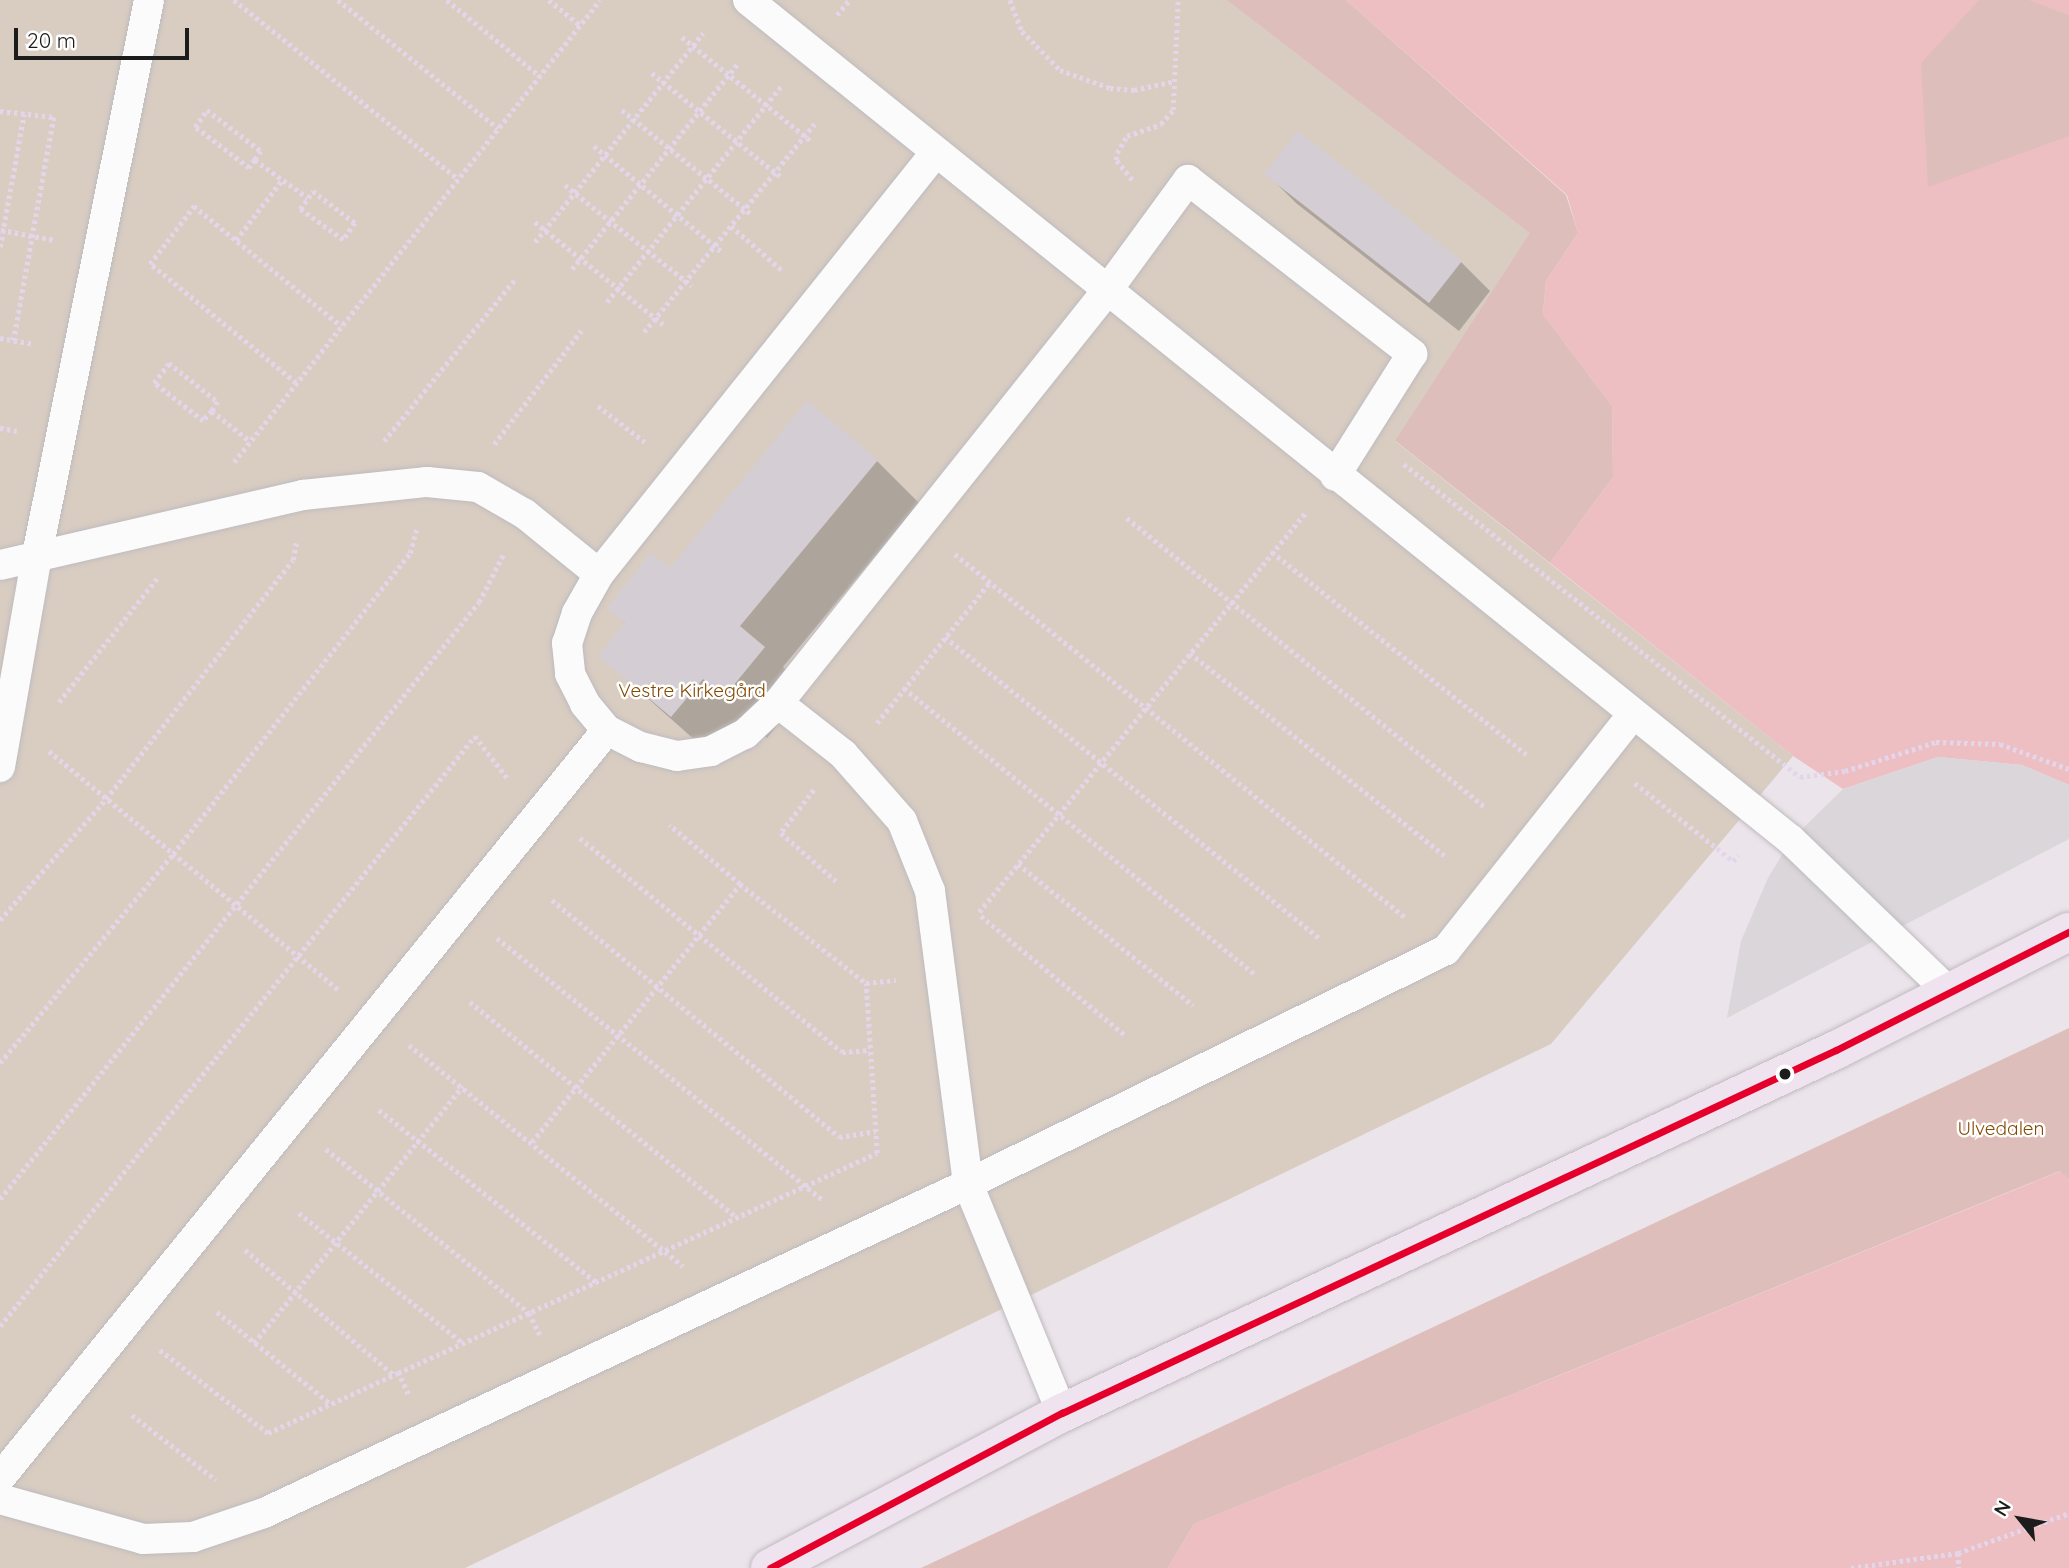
<!DOCTYPE html>
<html>
<head>
<meta charset="utf-8">
<style>
	body { margin:0 }
	#map { position:relative; width:2069px; height:1568px; overflow:hidden; background:#ece4eb; font-family:Quicksand,sans-serif }
	div>[style] { position:absolute }
	.grass>* { inset:0; background:#edbfc3 }
	.forest>* { inset:0; background:#debeba }
	.cemetery>* { inset:0; background:#d9cdc2 }
	.parking>* { inset:0; background:#dad6d9 }
	.shadow>* { inset:0; background:#0003 }
	.building>* { inset:0; background:#d4ced4 }
	.path>* { height:4.5px; margin-top:-2.25px; transform-origin:0; background:repeating-linear-gradient(90deg,#e3d6eb 0 3.5px,transparent 0 7px) }
	.roads { filter:drop-shadow(0 0 2px #bebbbe) drop-shadow(0 0 2px #bebbbe) }
	.service>* { height:30px; margin:-15px; padding:0 15px; transform-origin:15px; border-radius:15px; background:#fcfbfc }
	.primary>* { height:38px; margin:-19px; padding:0 19px; transform-origin:19px; border-radius:19px; background:#f0e3f0 }
	.bus-1>* { height:7px; margin:-3.5px; padding:0 3.5px; transform-origin:3.5px; border-radius:3.5px; background:#e4002b }
	.dots>* { width:19px; height:19px; translate:-50% -50%; box-sizing:border-box; border:4px solid #fff; border-radius:50% }
	span { translate:-50% -50%; white-space:nowrap; text-align:center; line-height:1.15; -webkit-text-stroke:5px #fff; paint-order:stroke }
	.park-label { font-size:19px; color:#834a02 }
	.north { position:absolute; left:1985px; top:1484px; width:70px; height:70px; -webkit-text-stroke:5px #fff; paint-order:stroke; rotate:301deg; font-size:19px; font-weight:700; line-height:28px; text-align:center; color:#1c1c1c }
	.north::after { content:''; display:block; margin:auto; width:24px; height:32px; background:#1c1c1c; clip-path:polygon(50% 0,100% 100%,50% 72%,0 100%) }
	.scale { position:absolute; left:14px; top:28px; width:175px; height:32px; box-sizing:border-box; border:4px solid #1c1c1c; border-top:0; padding-left:9px; font-size:21px; line-height:24px; white-space:nowrap; color:#1c1c1c; -webkit-text-stroke:5px #fff; paint-order:stroke }
</style>
</head>
<body>
<div id="map">
	<div class="grass">
		<div style="clip-path:polygon(1346px 0,2069px 0,2069px 785px,2022px 765px,1938px 757px,1843px 789px,1793px 756px,1550px 563px,1613px 477px,1612px 406px,1543px 314px,1546px 281px,1578px 233px,1567px 195px)"></div>
		<div style="clip-path:polygon(2061px 1171px,2069px 1179px,2069px 1568px,1168px 1568px,1194px 1524px)"></div>
	</div>
	<div class="forest">
		<div style="clip-path:polygon(837px 0,1346px 0,1566px 195px,1578px 233px,1546px 281px,1543px 314px,1612px 406px,1613px 477px,1550px 563px)"></div>
		<div style="clip-path:polygon(1979px 0,2029px 0,2069px 15px,2069px 136px,1928px 187px,1921px 63px)"></div>
		<div style="clip-path:polygon(2069px 1028px,2069px 1179px,2060px 1171px,1194px 1524px,1168px 1568px,921px 1568px)"></div>
	</div>
	<div class="cemetery">
		<div style="clip-path:polygon(0 0,1227px 0,1530px 233px,1395px 441px,1793px 756px,1551px 1044px,465px 1568px,0 1568px)"></div>
	</div>
	<div class="parking">
		<div style="clip-path:polygon(1938px 757px,2022px 765px,2069px 785px,2069px 839px,1727px 1018px,1741px 941px,1768px 878px,1791px 840px,1843px 789px)"></div>
	</div>
	<div class="shadow">
		<div style="clip-path:polygon(1267px 174px,1461px 262px,1490px 291px,1459px 331px,1296px 203px)"></div>
		<div style="clip-path:polygon(877px 461px,919px 503px,783px 667px,806px 690px,767px 738px,746px 720px,714px 757px,600px 656px,626px 624px,609px 608px,670px 570px)"></div>
	</div>
	<div class="building">
		<div style="clip-path:polygon(1298px 131px,1462px 261px,1429px 303px,1264px 174px)"></div>
		<div style="clip-path:polygon(807px 401px,878px 460px,740px 626px,765px 647px,724px 697px,703px 679px,671px 717px,598px 656px,625px 623px,607px 608px,651px 553px,670px 568px)"></div>
	</div>
	<div class="path">
		<div style="left:234px;top:0;width:287px;rotate:38.6deg"></div>
		<div style="left:338px;top:0;width:205px;rotate:38.7deg"></div>
		<div style="left:447px;top:0;width:120px;rotate:39.3deg"></div>
		<div style="left:549px;top:0;width:40px;rotate:39deg"></div>
		<div style="left:1010px;top:0;width:33px;rotate:69deg"></div>
		<div style="left:1022px;top:31px;width:54px;rotate:45.7deg"></div>
		<div style="left:1060px;top:70px;width:53px;rotate:19.8deg"></div>
		<div style="left:1110px;top:88px;width:24px;rotate:5deg"></div>
		<div style="left:1134px;top:90px;width:42px;rotate:-12.4deg"></div>
		<div style="left:837px;top:15px;width:19px;rotate:-51deg"></div>
		<div style="left:682px;top:37px;width:167px;rotate:38.9deg"></div>
		<div style="left:652px;top:73px;width:167px;rotate:38.9deg"></div>
		<div style="left:622px;top:110px;width:167px;rotate:38.9deg"></div>
		<div style="left:0;top:111px;width:54px;rotate:6.3deg"></div>
		<div style="left:54px;top:117px;width:227px;rotate:100.2deg"></div>
		<div style="left:594px;top:146px;width:166px;rotate:39.6deg"></div>
		<div style="left:255px;top:160px;width:10px;rotate:127deg"></div>
		<div style="left:249px;top:168px;width:68px;rotate:-142.8deg"></div>
		<div style="left:195px;top:127px;width:21px;rotate:-55deg"></div>
		<div style="left:207px;top:110px;width:68px;rotate:37.2deg"></div>
		<div style="left:261px;top:151px;width:11px;rotate:124deg"></div>
		<div style="left:255px;top:160px;width:65px;rotate:35.6deg"></div>
		<div style="left:1132px;top:180px;width:26px;rotate:-129deg"></div>
		<div style="left:1116px;top:160px;width:7px;rotate:-82deg"></div>
		<div style="left:1117px;top:153px;width:20px;rotate:-60deg"></div>
		<div style="left:1127px;top:136px;width:36px;rotate:-19deg"></div>
		<div style="left:1161px;top:124px;width:18px;rotate:-49deg"></div>
		<div style="left:1173px;top:110px;width:110px;rotate:-87.4deg"></div>
		<div style="left:565px;top:185px;width:162px;rotate:38.5deg"></div>
		<div style="left:313px;top:191px;width:53px;rotate:37.3deg"></div>
		<div style="left:355px;top:223px;width:21px;rotate:125deg"></div>
		<div style="left:343px;top:240px;width:53px;rotate:-144.2deg"></div>
		<div style="left:300px;top:209px;width:22px;rotate:-54deg"></div>
		<div style="left:535px;top:222px;width:164px;rotate:38.6deg"></div>
		<div style="left:731px;top:226px;width:69px;rotate:40.9deg"></div>
		<div style="left:1px;top:230px;width:54px;rotate:10.7deg"></div>
		<div style="left:236px;top:240px;width:76px;rotate:-52.5deg"></div>
		<div style="left:535px;top:242px;width:268px;rotate:-51.2deg"></div>
		<div style="left:0;top:247px;width:135px;rotate:-79.8deg"></div>
		<div style="left:572px;top:269px;width:265px;rotate:-51.1deg"></div>
		<div style="left:607px;top:302px;width:279px;rotate:-51.1deg"></div>
		<div style="left:644px;top:332px;width:269px;rotate:-50.7deg"></div>
		<div style="left:0;top:338px;width:35px;rotate:10deg"></div>
		<div style="left:296px;top:383px;width:188px;rotate:-140.8deg"></div>
		<div style="left:150px;top:264px;width:73px;rotate:-52.8deg"></div>
		<div style="left:194px;top:206px;width:190px;rotate:39.2deg"></div>
		<div style="left:598px;top:406px;width:59px;rotate:37.5deg"></div>
		<div style="left:212px;top:411px;width:13px;rotate:132deg"></div>
		<div style="left:203px;top:421px;width:62px;rotate:-142.2deg"></div>
		<div style="left:154px;top:383px;width:25px;rotate:-53deg"></div>
		<div style="left:169px;top:363px;width:63px;rotate:38.5deg"></div>
		<div style="left:218px;top:402px;width:11px;rotate:124deg"></div>
		<div style="left:212px;top:411px;width:48px;rotate:38.3deg"></div>
		<div style="left:0;top:428px;width:17px;rotate:10deg"></div>
		<div style="left:384px;top:441px;width:208px;rotate:-51deg"></div>
		<div style="left:494px;top:444px;width:143px;rotate:-52.4deg"></div>
		<div style="left:234px;top:462px;width:589px;rotate:-51.61deg"></div>
		<div style="left:1404px;top:464px;width:505px;rotate:38.32deg"></div>
		<div style="left:1800px;top:777px;width:45px;rotate:-7.6deg"></div>
		<div style="left:1845px;top:771px;width:96px;rotate:-17.7deg"></div>
		<div style="left:1936px;top:742px;width:64px;rotate:1.8deg"></div>
		<div style="left:2000px;top:744px;width:73px;rotate:19.9deg"></div>
		<div style="left:1127px;top:518px;width:459px;rotate:38.9deg"></div>
		<div style="left:1272px;top:552px;width:325px;rotate:38.5deg"></div>
		<div style="left:955px;top:554px;width:580px;rotate:38.91deg"></div>
		<div style="left:945px;top:637px;width:480px;rotate:38.8deg"></div>
		<div style="left:1190px;top:653px;width:325px;rotate:38.5deg"></div>
		<div style="left:904px;top:688px;width:454px;rotate:39.2deg"></div>
		<div style="left:59px;top:702px;width:159px;rotate:-51.6deg"></div>
		<div style="left:877px;top:723px;width:181px;rotate:-51.3deg"></div>
		<div style="left:49px;top:751px;width:376px;rotate:39.5deg"></div>
		<div style="left:1635px;top:783px;width:125px;rotate:38.5deg"></div>
		<div style="left:1733px;top:861px;width:8px;rotate:-45deg"></div>
		<div style="left:814px;top:790px;width:54px;rotate:127.5deg"></div>
		<div style="left:781px;top:833px;width:73px;rotate:41.1deg"></div>
		<div style="left:580px;top:838px;width:338px;rotate:39.2deg"></div>
		<div style="left:842px;top:1052px;width:28px;rotate:-4deg"></div>
		<div style="left:1018px;top:864px;width:225px;rotate:38.9deg"></div>
		<div style="left:740px;top:884px;width:160px;rotate:38.2deg"></div>
		<div style="left:552px;top:900px;width:372px;rotate:39.5deg"></div>
		<div style="left:839px;top:1137px;width:37px;rotate:-9deg"></div>
		<div style="left:979px;top:912px;width:517px;rotate:-50.73deg"></div>
		<div style="left:981px;top:916px;width:187px;rotate:39.6deg"></div>
		<div style="left:0;top:920px;width:161px;rotate:-48.8deg"></div>
		<div style="left:106px;top:799px;width:303px;rotate:-52deg"></div>
		<div style="left:293px;top:560px;width:17px;rotate:-80deg"></div>
		<div style="left:497px;top:938px;width:418px;rotate:38.8deg"></div>
		<div style="left:470px;top:1002px;width:342px;rotate:38.9deg"></div>
		<div style="left:409px;top:1045px;width:352px;rotate:38.9deg"></div>
		<div style="left:0;top:1063px;width:271px;rotate:-50.4deg"></div>
		<div style="left:173px;top:854px;width:383px;rotate:-51.8deg"></div>
		<div style="left:410px;top:553px;width:24px;rotate:-75deg"></div>
		<div style="left:379px;top:1110px;width:277px;rotate:38.4deg"></div>
		<div style="left:532px;top:1142px;width:331px;rotate:-51.1deg"></div>
		<div style="left:740px;top:884px;width:92px;rotate:-140.3deg"></div>
		<div style="left:326px;top:1149px;width:261px;rotate:38.9deg"></div>
		<div style="left:529px;top:1313px;width:25px;rotate:63deg"></div>
		<div style="left:0;top:1199px;width:765px;rotate:-51.26deg"></div>
		<div style="left:479px;top:602px;width:53px;rotate:-62.9deg"></div>
		<div style="left:299px;top:1213px;width:209px;rotate:38.4deg"></div>
		<div style="left:245px;top:1250px;width:194px;rotate:40deg"></div>
		<div style="left:217px;top:1312px;width:146px;rotate:38.9deg"></div>
		<div style="left:0;top:1326px;width:757px;rotate:-51.16deg"></div>
		<div style="left:475px;top:736px;width:54px;rotate:52.5deg"></div>
		<div style="left:254px;top:1343px;width:331px;rotate:-50.9deg"></div>
		<div style="left:160px;top:1350px;width:136px;rotate:37.5deg"></div>
		<div style="left:268px;top:1433px;width:143px;rotate:-24.8deg"></div>
		<div style="left:408px;top:1394px;width:23px;rotate:-115deg"></div>
		<div style="left:398px;top:1373px;width:527px;rotate:-24.67deg"></div>
		<div style="left:877px;top:1153px;width:170px;rotate:-93.7deg"></div>
		<div style="left:866px;top:983px;width:30px;rotate:-6deg"></div>
		<div style="left:132px;top:1415px;width:106px;rotate:37.7deg"></div>
		<div style="left:1958px;top:1553px;width:15px;rotate:86deg"></div>
		<div style="left:1851px;top:1568px;width:108px;rotate:-8deg"></div>
		<div style="left:1958px;top:1553px;width:118px;rotate:-19.8deg"></div>
	</div>
	<div class="roads">
		<div class="service">
			<div style="left:748px;top:0;width:1339px;rotate:38.85deg"></div>
			<div style="left:1791px;top:840px;width:222px;rotate:43.9deg"></div>
			<div style="left:936px;top:152px;width:540px;rotate:128.61deg"></div>
			<div style="left:599px;top:574px;width:45px;rotate:119.4deg"></div>
			<div style="left:577px;top:613px;width:32px;rotate:108deg"></div>
			<div style="left:567px;top:643px;width:31px;rotate:84deg"></div>
			<div style="left:570px;top:674px;width:34px;rotate:63deg"></div>
			<div style="left:585px;top:704px;width:34px;rotate:50deg"></div>
			<div style="left:607px;top:730px;width:38px;rotate:27deg"></div>
			<div style="left:641px;top:747px;width:37px;rotate:14deg"></div>
			<div style="left:677px;top:756px;width:34px;rotate:-8deg"></div>
			<div style="left:711px;top:751px;width:38px;rotate:-27deg"></div>
			<div style="left:745px;top:734px;width:45px;rotate:-43.2deg"></div>
			<div style="left:778px;top:703px;width:526px;rotate:-51.41deg"></div>
			<div style="left:1106px;top:292px;width:139px;rotate:-53.8deg"></div>
			<div style="left:1188px;top:180px;width:284px;rotate:37.8deg"></div>
			<div style="left:1412px;top:354px;width:144px;rotate:122.3deg"></div>
			<div style="left:0;top:565px;width:311px;rotate:-13deg"></div>
			<div style="left:303px;top:495px;width:125px;rotate:-6deg"></div>
			<div style="left:427px;top:482px;width:51px;rotate:5.6deg"></div>
			<div style="left:478px;top:487px;width:54px;rotate:29.9deg"></div>
			<div style="left:525px;top:514px;width:95px;rotate:39deg"></div>
			<div style="left:778px;top:703px;width:83px;rotate:38.1deg"></div>
			<div style="left:843px;top:754px;width:89px;rotate:48.6deg"></div>
			<div style="left:902px;top:821px;width:75px;rotate:68.2deg"></div>
			<div style="left:930px;top:891px;width:295px;rotate:82.6deg"></div>
			<div style="left:968px;top:1184px;width:248px;rotate:67.7deg"></div>
			<div style="left:0;top:767px;width:210px;rotate:-80.1deg"></div>
			<div style="left:36px;top:560px;width:571px;rotate:-78.59deg"></div>
			<div style="left:0;top:1478px;width:963px;rotate:-50.94deg"></div>
			<div style="left:0;top:1499px;width:148px;rotate:15.6deg"></div>
			<div style="left:143px;top:1539px;width:50px;rotate:-2.3deg"></div>
			<div style="left:193px;top:1537px;width:75px;rotate:-18.7deg"></div>
			<div style="left:264px;top:1513px;width:777px;rotate:-25.05deg"></div>
			<div style="left:968px;top:1184px;width:532px;rotate:-26.08deg"></div>
			<div style="left:1446px;top:950px;width:301px;rotate:-51.6deg"></div>
		</div>
		<div class="primary">
			<div style="left:770px;top:1568px;width:331px;rotate:-28deg"></div>
			<div style="left:1062px;top:1413px;width:855px;rotate:-25.13deg"></div>
			<div style="left:1836px;top:1050px;width:261px;rotate:-26.9deg"></div>
		</div>
	</div>
	<div class="bus-1">
		<div style="left:770px;top:1568px;width:331px;rotate:-28deg"></div>
		<div style="left:1062px;top:1413px;width:855px;rotate:-25.13deg"></div>
		<div style="left:1836px;top:1050px;width:261px;rotate:-26.9deg"></div>
	</div>
	<div class="dots">
		<div style="left:1785px;top:1074px;background:#1c1c1c"></div>
	</div>
	<div class="park-label">
		<span style="left:692px;top:691px">Vestre Kirkegård</span>
		<span style="left:2001px;top:1129px">Ulvedalen</span>
	</div>
	<div class="north">N</div>
	<div class="scale">20 m</div>
</div>
</body>
</html>
